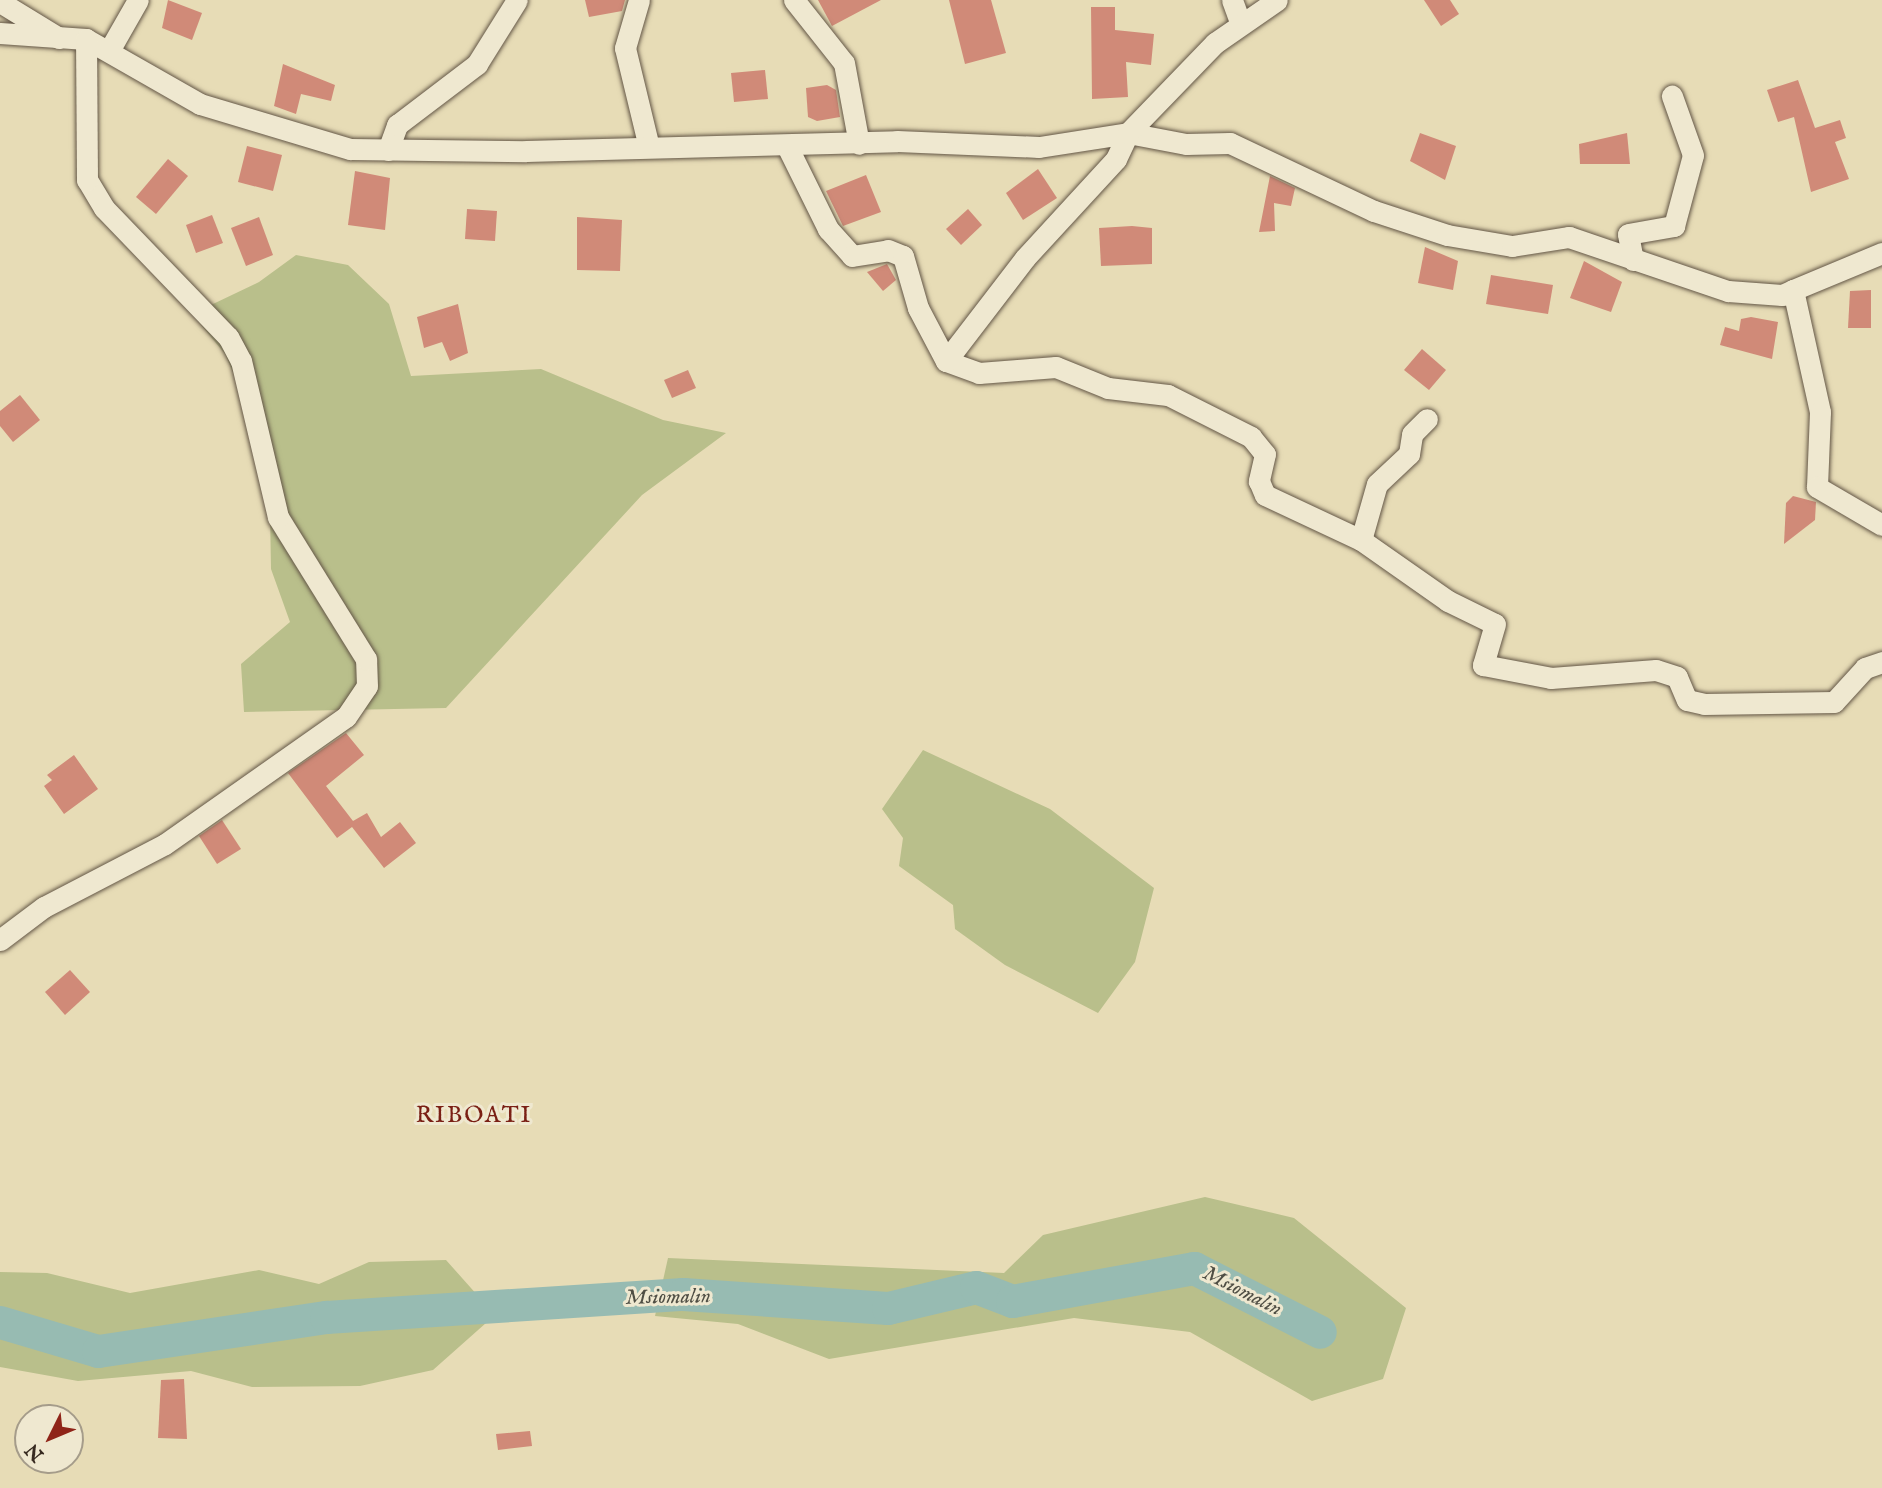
<!DOCTYPE html>
<html>
<head>
<meta charset="utf-8">
<style>
	body { margin:0 }
	#map { position:relative; width:1882px; height:1488px; overflow:hidden; background:#e7dcb6; font-family:"IM FELL English",serif }
	div>[style] { position:absolute }
	.green>* { inset:0; background:#b9bf8b }
	.river>* { height:33px; margin:-16.5px; padding:0 16.5px; transform-origin:16.5px; border-radius:16.5px; background:#97bbb2 }
	.building>* { inset:0; background:#d08a78 }
	.roads { filter:drop-shadow(0 0 2px #635646) drop-shadow(0 0 2px #635646) }
	.minor>* { height:21px; margin:-10.5px; padding:0 10.5px; transform-origin:10.5px; border-radius:10.5px; background:#efe8d0 }
	span { translate:-50% -50%; white-space:nowrap; text-align:center; line-height:1.15; -webkit-text-stroke:6px #efe8d0; paint-order:stroke }
	.water-label { font-size:21px; color:#4f4e44; font-style:italic }
	.quarter-label { font-size:23px; color:#7a1f14; letter-spacing:2px }
	.north { position:absolute; left:14px; top:1404px; width:70px; height:70px; box-sizing:border-box; background:#efe8d0; border:2px solid #a59c8a; border-radius:50%; rotate:227deg; font-size:19px; font-weight:700; line-height:28px; text-align:center; color:#372a20 }
	.north::after { content:''; display:block; margin:auto; width:24px; height:32px; background:#8f2418; clip-path:polygon(50% 0,100% 100%,50% 72%,0 100%) }
</style>
</head>
<body>
<div id="map">
	<div class="green">
		<div style="clip-path:polygon(296px 255px,348px 265px,389px 304px,411px 376px,541px 369px,663px 420px,726px 433px,642px 495px,446px 708px,244px 712px,241px 664px,290px 622px,271px 569px,269px 457px,225px 354px,192px 314px,259px 282px)"></div>
		<div style="clip-path:polygon(923px 750px,1050px 809px,1154px 888px,1135px 962px,1098px 1013px,1005px 965px,955px 929px,953px 905px,899px 866px,903px 838px,882px 809px)"></div>
		<div style="clip-path:polygon(1205px 1197px,1294px 1218px,1406px 1308px,1383px 1379px,1312px 1401px,1190px 1332px,1074px 1318px,829px 1359px,738px 1324px,655px 1316px,668px 1258px,1004px 1273px,1043px 1235px)"></div>
		<div style="clip-path:polygon(446px 1260px,495px 1315px,433px 1370px,360px 1386px,252px 1387px,191px 1371px,78px 1381px,0 1367px,0 1272px,47px 1273px,130px 1293px,259px 1270px,319px 1284px,369px 1262px)"></div>
	</div>
	<div class="river">
		<div style="left:0;top:1322px;width:102px;rotate:16.5deg"></div>
		<div style="left:98px;top:1351px;width:231px;rotate:-8.5deg"></div>
		<div style="left:326px;top:1317px;width:358px;rotate:-3.7deg"></div>
		<div style="left:683px;top:1294px;width:205px;rotate:3.9deg"></div>
		<div style="left:888px;top:1308px;width:90px;rotate:-13.4deg"></div>
		<div style="left:976px;top:1287px;width:39px;rotate:21deg"></div>
		<div style="left:1012px;top:1301px;width:185px;rotate:-10.3deg"></div>
		<div style="left:1194px;top:1268px;width:141px;rotate:26.9deg"></div>
	</div>
	<div class="building">
		<div style="clip-path:polygon(168px 0,202px 13px,192px 40px,162px 28px)"></div>
		<div style="clip-path:polygon(585px 0,625px 0,622px 11px,589px 17px)"></div>
		<div style="clip-path:polygon(818px 0,881px 0,832px 26px)"></div>
		<div style="clip-path:polygon(949px 0,991px 0,1006px 53px,965px 64px)"></div>
		<div style="clip-path:polygon(1424px 0,1450px 0,1459px 14px,1441px 26px)"></div>
		<div style="clip-path:polygon(1091px 7px,1115px 7px,1115px 30px,1154px 34px,1151px 65px,1126px 62px,1128px 97px,1092px 99px)"></div>
		<div style="clip-path:polygon(283px 64px,335px 85px,331px 101px,301px 94px,296px 114px,274px 106px)"></div>
		<div style="clip-path:polygon(765px 70px,768px 99px,734px 102px,731px 73px)"></div>
		<div style="clip-path:polygon(1798px 80px,1815px 128px,1840px 120px,1846px 138px,1835px 142px,1849px 179px,1811px 192px,1794px 117px,1778px 122px,1767px 90px)"></div>
		<div style="clip-path:polygon(827px 85px,836px 90px,840px 117px,817px 121px,808px 117px,806px 88px)"></div>
		<div style="clip-path:polygon(1420px 133px,1456px 146px,1445px 180px,1410px 161px)"></div>
		<div style="clip-path:polygon(1627px 133px,1630px 164px,1580px 164px,1579px 144px)"></div>
		<div style="clip-path:polygon(247px 146px,282px 155px,273px 191px,238px 182px)"></div>
		<div style="clip-path:polygon(168px 159px,188px 176px,156px 214px,136px 197px)"></div>
		<div style="clip-path:polygon(1038px 169px,1057px 198px,1023px 220px,1006px 193px)"></div>
		<div style="clip-path:polygon(355px 171px,390px 178px,385px 230px,348px 225px)"></div>
		<div style="clip-path:polygon(866px 175px,881px 212px,843px 226px,826px 191px)"></div>
		<div style="clip-path:polygon(1270px 176px,1295px 188px,1291px 206px,1274px 203px,1275px 231px,1259px 232px)"></div>
		<div style="clip-path:polygon(467px 209px,497px 211px,495px 241px,465px 239px)"></div>
		<div style="clip-path:polygon(968px 209px,982px 225px,961px 245px,946px 229px)"></div>
		<div style="clip-path:polygon(212px 215px,223px 243px,196px 253px,186px 225px)"></div>
		<div style="clip-path:polygon(259px 217px,273px 255px,246px 266px,231px 228px)"></div>
		<div style="clip-path:polygon(577px 217px,622px 220px,620px 271px,577px 270px)"></div>
		<div style="clip-path:polygon(1132px 226px,1152px 228px,1152px 264px,1101px 266px,1099px 228px)"></div>
		<div style="clip-path:polygon(1425px 247px,1458px 261px,1453px 290px,1418px 283px)"></div>
		<div style="clip-path:polygon(1584px 261px,1622px 282px,1611px 312px,1570px 298px)"></div>
		<div style="clip-path:polygon(887px 264px,896px 280px,883px 291px,867px 272px)"></div>
		<div style="clip-path:polygon(1491px 275px,1553px 285px,1548px 314px,1486px 304px)"></div>
		<div style="clip-path:polygon(1871px 290px,1871px 328px,1848px 328px,1850px 291px)"></div>
		<div style="clip-path:polygon(458px 304px,468px 353px,450px 361px,442px 342px,424px 348px,417px 317px)"></div>
		<div style="clip-path:polygon(1751px 317px,1778px 322px,1772px 359px,1720px 345px,1725px 327px,1739px 331px,1741px 319px)"></div>
		<div style="clip-path:polygon(1422px 349px,1446px 370px,1429px 390px,1404px 370px)"></div>
		<div style="clip-path:polygon(688px 370px,696px 388px,672px 398px,664px 380px)"></div>
		<div style="clip-path:polygon(20px 395px,40px 420px,13px 442px,0 426px,0 411px)"></div>
		<div style="clip-path:polygon(1793px 496px,1816px 502px,1815px 520px,1784px 544px,1786px 503px)"></div>
		<div style="clip-path:polygon(346px 733px,364px 755px,326px 786px,353px 821px,367px 813px,381px 837px,400px 822px,416px 843px,384px 868px,352px 827px,337px 838px,288px 773px)"></div>
		<div style="clip-path:polygon(74px 755px,98px 789px,64px 814px,44px 786px,52px 780px,47px 775px)"></div>
		<div style="clip-path:polygon(222px 820px,241px 849px,217px 864px,199px 836px)"></div>
		<div style="clip-path:polygon(70px 970px,90px 992px,65px 1015px,45px 992px)"></div>
		<div style="clip-path:polygon(184px 1379px,187px 1439px,158px 1438px,161px 1380px)"></div>
		<div style="clip-path:polygon(530px 1431px,532px 1446px,498px 1450px,496px 1434px)"></div>
	</div>
	<div class="roads">
		<div class="minor">
			<div style="left:639px;top:0;width:50px;rotate:106.3deg"></div>
			<div style="left:625px;top:48px;width:98px;rotate:76.4deg"></div>
			<div style="left:794px;top:0;width:80px;rotate:51.6deg"></div>
			<div style="left:844px;top:63px;width:82px;rotate:79.5deg"></div>
			<div style="left:1232px;top:0;width:23px;rotate:70deg"></div>
			<div style="left:0;top:2px;width:69px;rotate:31.4deg"></div>
			<div style="left:0;top:33px;width:86px;rotate:4deg"></div>
			<div style="left:86px;top:39px;width:131px;rotate:29.7deg"></div>
			<div style="left:200px;top:104px;width:157px;rotate:16.7deg"></div>
			<div style="left:350px;top:149px;width:176px;rotate:0.7deg"></div>
			<div style="left:526px;top:151px;width:371px;rotate:-1.5deg"></div>
			<div style="left:897px;top:141px;width:142px;rotate:2.4deg"></div>
			<div style="left:1039px;top:147px;width:90px;rotate:-8.9deg"></div>
			<div style="left:1128px;top:133px;width:59px;rotate:10.7deg"></div>
			<div style="left:1186px;top:144px;width:44px;rotate:-1.3deg"></div>
			<div style="left:1230px;top:143px;width:159px;rotate:25.3deg"></div>
			<div style="left:1374px;top:211px;width:77px;rotate:18.2deg"></div>
			<div style="left:1447px;top:235px;width:66px;rotate:9.6deg"></div>
			<div style="left:1512px;top:246px;width:58px;rotate:-9deg"></div>
			<div style="left:1569px;top:237px;width:168px;rotate:18.8deg"></div>
			<div style="left:1728px;top:291px;width:54px;rotate:4.2deg"></div>
			<div style="left:1782px;top:295px;width:12px;rotate:-24deg"></div>
			<div style="left:110px;top:49px;width:56px;rotate:-60.3deg"></div>
			<div style="left:787px;top:146px;width:93px;rotate:63.7deg"></div>
			<div style="left:828px;top:229px;width:36px;rotate:48deg"></div>
			<div style="left:852px;top:256px;width:36px;rotate:-9deg"></div>
			<div style="left:888px;top:250px;width:16px;rotate:22deg"></div>
			<div style="left:903px;top:256px;width:54px;rotate:73.9deg"></div>
			<div style="left:918px;top:308px;width:60px;rotate:62.2deg"></div>
			<div style="left:946px;top:361px;width:35px;rotate:20deg"></div>
			<div style="left:979px;top:373px;width:77px;rotate:-4.5deg"></div>
			<div style="left:1056px;top:367px;width:56px;rotate:22deg"></div>
			<div style="left:1108px;top:388px;width:60px;rotate:6.7deg"></div>
			<div style="left:1168px;top:395px;width:93px;rotate:26.8deg"></div>
			<div style="left:1251px;top:437px;width:22px;rotate:51deg"></div>
			<div style="left:1265px;top:454px;width:28px;rotate:103deg"></div>
			<div style="left:1259px;top:481px;width:15px;rotate:67deg"></div>
			<div style="left:1265px;top:495px;width:106px;rotate:25.1deg"></div>
			<div style="left:1361px;top:540px;width:106px;rotate:35deg"></div>
			<div style="left:1448px;top:601px;width:52px;rotate:26.1deg"></div>
			<div style="left:1495px;top:624px;width:43px;rotate:106.3deg"></div>
			<div style="left:1483px;top:665px;width:69px;rotate:10.8deg"></div>
			<div style="left:1551px;top:678px;width:105px;rotate:-4.4deg"></div>
			<div style="left:1656px;top:670px;width:22px;rotate:18deg"></div>
			<div style="left:1677px;top:677px;width:25px;rotate:67deg"></div>
			<div style="left:1687px;top:700px;width:17px;rotate:13deg"></div>
			<div style="left:1704px;top:704px;width:130px;rotate:-0.9deg"></div>
			<div style="left:1834px;top:702px;width:46px;rotate:-47.6deg"></div>
			<div style="left:1865px;top:668px;width:18px;rotate:-19deg"></div>
			<div style="left:388px;top:150px;width:27px;rotate:-70deg"></div>
			<div style="left:397px;top:125px;width:101px;rotate:-37.3deg"></div>
			<div style="left:477px;top:64px;width:75px;rotate:-58deg"></div>
			<div style="left:1882px;top:253px;width:96px;rotate:157.4deg"></div>
			<div style="left:1793px;top:290px;width:125px;rotate:77.5deg"></div>
			<div style="left:1820px;top:412px;width:75px;rotate:92.3deg"></div>
			<div style="left:1817px;top:487px;width:75px;rotate:30.3deg"></div>
			<div style="left:1633px;top:260px;width:26px;rotate:-101deg"></div>
			<div style="left:1628px;top:234px;width:47px;rotate:-9.9deg"></div>
			<div style="left:1674px;top:226px;width:73px;rotate:-75deg"></div>
			<div style="left:1693px;top:155px;width:63px;rotate:-109.6deg"></div>
			<div style="left:946px;top:361px;width:130px;rotate:-52.5deg"></div>
			<div style="left:1025px;top:258px;width:134px;rotate:-47.4deg"></div>
			<div style="left:1116px;top:159px;width:29px;rotate:-65deg"></div>
			<div style="left:1128px;top:133px;width:125px;rotate:-46deg"></div>
			<div style="left:1215px;top:43px;width:75px;rotate:-34.7deg"></div>
			<div style="left:1361px;top:540px;width:58px;rotate:-74.1deg"></div>
			<div style="left:1377px;top:484px;width:44px;rotate:-43.2deg"></div>
			<div style="left:1409px;top:454px;width:20px;rotate:-81deg"></div>
			<div style="left:1412px;top:434px;width:21px;rotate:-45deg"></div>
			<div style="left:0;top:940px;width:55px;rotate:-36.9deg"></div>
			<div style="left:44px;top:907px;width:136px;rotate:-27.5deg"></div>
			<div style="left:165px;top:844px;width:221px;rotate:-35.1deg"></div>
			<div style="left:346px;top:717px;width:37px;rotate:-56deg"></div>
			<div style="left:367px;top:686px;width:27px;rotate:-92deg"></div>
			<div style="left:366px;top:659px;width:167px;rotate:-121.8deg"></div>
			<div style="left:278px;top:517px;width:160px;rotate:-103.3deg"></div>
			<div style="left:241px;top:361px;width:27px;rotate:-118deg"></div>
			<div style="left:228px;top:337px;width:179px;rotate:-133.9deg"></div>
			<div style="left:104px;top:208px;width:33px;rotate:-121deg"></div>
			<div style="left:87px;top:180px;width:141px;rotate:-90.4deg"></div>
		</div>
	</div>
	<div class="water-label">
		<span style="left:1242px;top:1292px;rotate:27deg">Msiomalin</span>
		<span style="left:668px;top:1298px;rotate:-1deg">Msiomalin</span>
	</div>
	<div class="quarter-label">
		<span style="left:474px;top:1116px">RIBOATI</span>
	</div>
	<div class="north">N</div>
</div>
</body>
</html>
